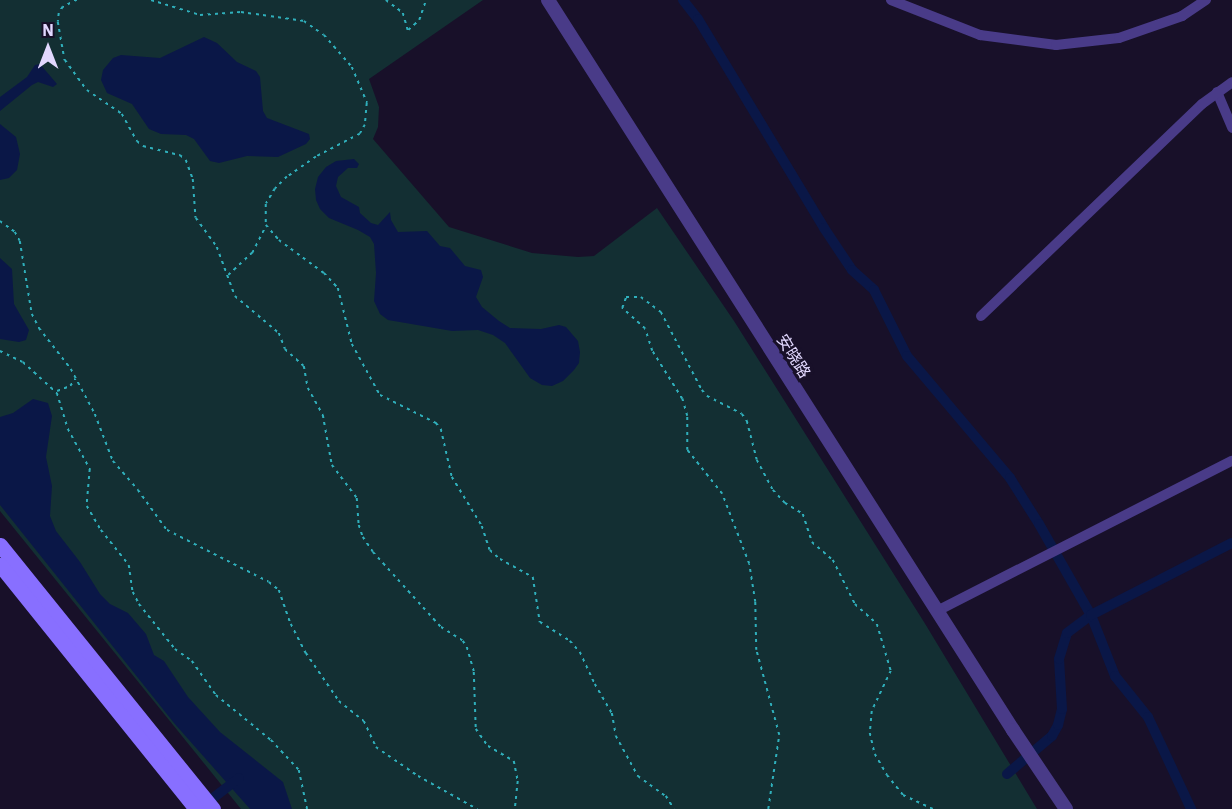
<!DOCTYPE html>
<html>
<head>
<meta charset="utf-8">
<style>
	body { margin:0 }
	#map { position:relative; width:1232px; height:809px; overflow:hidden; background:#181029; font-family:"IBM Plex Sans","Noto Sans SC",sans-serif }
	div>[style] { position:absolute }
	.green>* { inset:0; background:#132f33 }
	.water>* { inset:0; background:#0a1747 }
	.canal>* { height:10px; margin:-5px; padding:0 5px; transform-origin:5px; border-radius:5px; background:#0a1747 }
	.path>* { height:1.5px; margin-top:-0.75px; transform-origin:0; background:repeating-linear-gradient(90deg,#2fafbb 0 3px,transparent 0 7.5px) }
	.minor>* { height:10px; margin:-5px; padding:0 5px; transform-origin:5px; border-radius:5px; background:#493b88 }
	.tertiary>* { height:14px; margin:-7px; padding:0 7px; transform-origin:7px; border-radius:7px; background:#493b88 }
	.secondary>* { height:15px; margin:-7.5px; padding:0 7.5px; transform-origin:7.5px; border-radius:7.5px; background:#886fff }
	span { translate:-50% -50%; white-space:nowrap; text-align:center; line-height:1.15; -webkit-text-stroke:6px #181029; paint-order:stroke }
	.street-label { font-size:16px; color:#e2d8ff }
	.north { position:absolute; left:18px; top:18px; width:60px; height:60px; -webkit-text-stroke:4px #181029; paint-order:stroke; rotate:0deg; font-size:16px; font-weight:700; line-height:24px; text-align:center; color:#e2d8ff }
	.north::after { content:''; display:block; margin:auto; width:21px; height:27px; background:#e2d8ff; clip-path:polygon(50% 0,100% 100%,50% 72%,0 100%) }
</style>
</head>
<body>
<div id="map">
	<div class="green">
		<div style="clip-path:polygon(0 0,483px 0,369px 79px,379px 107px,378px 127px,373px 139px,449px 227px,532px 253px,578px 257px,594px 256px,657px 208px,734px 321px,924px 622px,1037px 809px,241px 809px,0 511px)"></div>
	</div>
	<div class="water">
		<div style="clip-path:polygon(204px 37px,217px 43px,237px 62px,256px 71px,260px 77px,263px 111px,267px 118px,309px 134px,310px 139px,306px 144px,278px 157px,247px 156px,219px 163px,210px 161px,194px 139px,186px 135px,161px 134px,149px 129px,132px 104px,107px 93px,101px 80px,103px 70px,113px 58px,121px 55px,160px 58px)"></div>
		<div style="clip-path:polygon(40px 64px,57px 84px,53px 87px,38px 82px,32px 85px,0 111px,0 97px,27px 77px,35px 65px)"></div>
		<div style="clip-path:polygon(0 124px,16px 137px,20px 154px,17px 170px,9px 178px,0 180px)"></div>
		<div style="clip-path:polygon(354px 159px,359px 164px,357px 168px,348px 168px,338px 177px,336px 186px,341px 197px,359px 207px,360px 213px,371px 223px,378px 225px,390px 212px,391px 220px,398px 232px,427px 231px,440px 246px,450px 248px,465px 266px,481px 270px,483px 277px,476px 297px,482px 307px,499px 321px,510px 328px,541px 329px,559px 325px,566px 327px,578px 341px,580px 352px,579px 363px,574px 370px,563px 381px,552px 386px,542px 385px,530px 378px,505px 343px,493px 335px,478px 330px,452px 331px,388px 320px,380px 314px,374px 301px,376px 273px,374px 244px,370px 237px,358px 230px,329px 218px,320px 209px,316px 200px,315px 189px,318px 177px,326px 167px,336px 161px)"></div>
		<div style="clip-path:polygon(0 258px,12px 269px,14px 304px,29px 330px,26px 340px,19px 342px,0 339px)"></div>
		<div style="clip-path:polygon(33px 399px,48px 403px,52px 416px,46px 457px,52px 486px,50px 516px,56px 531px,80px 562px,100px 594px,110px 604px,128px 613px,146px 634px,154px 655px,164px 661px,188px 697px,220px 732px,283px 782px,292px 809px,250px 809px,174px 723px,0 505px,0 417px,13px 413px)"></div>
	</div>
	<div class="canal">
		<div style="left:683px;top:0;width:24px;rotate:52deg"></div>
		<div style="left:698px;top:19px;width:244px;rotate:58.9deg"></div>
		<div style="left:824px;top:228px;width:50px;rotate:56.3deg"></div>
		<div style="left:852px;top:270px;width:30px;rotate:42deg"></div>
		<div style="left:874px;top:290px;width:74px;rotate:63.4deg"></div>
		<div style="left:907px;top:356px;width:160px;rotate:49.8deg"></div>
		<div style="left:1010px;top:478px;width:54px;rotate:57.8deg"></div>
		<div style="left:1039px;top:524px;width:105px;rotate:60.3deg"></div>
		<div style="left:1091px;top:615px;width:66px;rotate:68.5deg"></div>
		<div style="left:1115px;top:676px;width:53px;rotate:51.2deg"></div>
		<div style="left:1148px;top:717px;width:102px;rotate:64.9deg"></div>
		<div style="left:1007px;top:774px;width:59px;rotate:-40.2deg"></div>
		<div style="left:1052px;top:736px;width:13px;rotate:-61deg"></div>
		<div style="left:1058px;top:725px;width:16px;rotate:-76deg"></div>
		<div style="left:1062px;top:709px;width:50px;rotate:-93.4deg"></div>
		<div style="left:1059px;top:659px;width:27px;rotate:-73deg"></div>
		<div style="left:1067px;top:633px;width:30px;rotate:-37deg"></div>
		<div style="left:1091px;top:615px;width:158px;rotate:-27.1deg"></div>
		<div style="left:204px;top:805px;width:44px;rotate:-37.6deg"></div>
	</div>
	<div class="path">
		<div style="left:77px;top:0;width:16px;rotate:153deg"></div>
		<div style="left:63px;top:7px;width:7px;rotate:124deg"></div>
		<div style="left:59px;top:13px;width:9px;rotate:96deg"></div>
		<div style="left:58px;top:22px;width:39px;rotate:80deg"></div>
		<div style="left:65px;top:60px;width:37px;rotate:54deg"></div>
		<div style="left:87px;top:90px;width:42px;rotate:34.4deg"></div>
		<div style="left:122px;top:114px;width:31px;rotate:61deg"></div>
		<div style="left:137px;top:141px;width:8px;rotate:40deg"></div>
		<div style="left:143px;top:146px;width:38px;rotate:14deg"></div>
		<div style="left:180px;top:155px;width:8px;rotate:40deg"></div>
		<div style="left:186px;top:160px;width:20px;rotate:70deg"></div>
		<div style="left:193px;top:179px;width:39px;rotate:86deg"></div>
		<div style="left:196px;top:218px;width:36px;rotate:54deg"></div>
		<div style="left:217px;top:247px;width:52px;rotate:69.8deg"></div>
		<div style="left:235px;top:296px;width:57px;rotate:40.1deg"></div>
		<div style="left:279px;top:333px;width:17px;rotate:69deg"></div>
		<div style="left:285px;top:349px;width:25px;rotate:42deg"></div>
		<div style="left:304px;top:366px;width:22px;rotate:80deg"></div>
		<div style="left:308px;top:388px;width:31px;rotate:61deg"></div>
		<div style="left:323px;top:415px;width:51px;rotate:79.8deg"></div>
		<div style="left:332px;top:465px;width:41px;rotate:52.9deg"></div>
		<div style="left:357px;top:498px;width:27px;rotate:86deg"></div>
		<div style="left:359px;top:525px;width:13px;rotate:72deg"></div>
		<div style="left:363px;top:537px;width:18px;rotate:56deg"></div>
		<div style="left:373px;top:552px;width:101px;rotate:47.8deg"></div>
		<div style="left:441px;top:627px;width:26px;rotate:32deg"></div>
		<div style="left:463px;top:641px;width:7px;rotate:56deg"></div>
		<div style="left:467px;top:647px;width:26px;rotate:74deg"></div>
		<div style="left:474px;top:672px;width:57px;rotate:88deg"></div>
		<div style="left:476px;top:729px;width:21px;rotate:55deg"></div>
		<div style="left:488px;top:746px;width:30px;rotate:30deg"></div>
		<div style="left:514px;top:761px;width:20px;rotate:79deg"></div>
		<div style="left:518px;top:781px;width:28px;rotate:96deg"></div>
		<div style="left:151px;top:0;width:51px;rotate:17deg"></div>
		<div style="left:200px;top:15px;width:41px;rotate:-4.2deg"></div>
		<div style="left:241px;top:12px;width:64px;rotate:8.1deg"></div>
		<div style="left:304px;top:21px;width:24px;rotate:35deg"></div>
		<div style="left:324px;top:35px;width:43px;rotate:48.8deg"></div>
		<div style="left:352px;top:67px;width:39px;rotate:67deg"></div>
		<div style="left:367px;top:103px;width:22px;rotate:95deg"></div>
		<div style="left:365px;top:125px;width:10px;rotate:119deg"></div>
		<div style="left:360px;top:134px;width:50px;rotate:152.4deg"></div>
		<div style="left:316px;top:157px;width:35px;rotate:145deg"></div>
		<div style="left:287px;top:177px;width:17px;rotate:135deg"></div>
		<div style="left:275px;top:189px;width:17px;rotate:121deg"></div>
		<div style="left:266px;top:204px;width:21px;rotate:90deg"></div>
		<div style="left:266px;top:225px;width:20px;rotate:49deg"></div>
		<div style="left:279px;top:240px;width:56px;rotate:36.3deg"></div>
		<div style="left:324px;top:273px;width:21px;rotate:47deg"></div>
		<div style="left:338px;top:288px;width:58px;rotate:76deg"></div>
		<div style="left:352px;top:344px;width:58px;rotate:61.2deg"></div>
		<div style="left:380px;top:395px;width:63px;rotate:26.6deg"></div>
		<div style="left:436px;top:423px;width:8px;rotate:50deg"></div>
		<div style="left:441px;top:429px;width:49px;rotate:77.1deg"></div>
		<div style="left:452px;top:477px;width:57px;rotate:58.5deg"></div>
		<div style="left:482px;top:526px;width:25px;rotate:72deg"></div>
		<div style="left:490px;top:550px;width:13px;rotate:42deg"></div>
		<div style="left:500px;top:559px;width:38px;rotate:29deg"></div>
		<div style="left:533px;top:577px;width:46px;rotate:81.2deg"></div>
		<div style="left:540px;top:622px;width:36px;rotate:32deg"></div>
		<div style="left:570px;top:641px;width:15px;rotate:48deg"></div>
		<div style="left:580px;top:652px;width:35px;rotate:65deg"></div>
		<div style="left:595px;top:684px;width:34px;rotate:60deg"></div>
		<div style="left:612px;top:713px;width:23px;rotate:80deg"></div>
		<div style="left:616px;top:736px;width:46px;rotate:61.2deg"></div>
		<div style="left:638px;top:776px;width:34px;rotate:36deg"></div>
		<div style="left:666px;top:796px;width:15px;rotate:58deg"></div>
		<div style="left:386px;top:0;width:21px;rotate:37deg"></div>
		<div style="left:403px;top:13px;width:18px;rotate:74deg"></div>
		<div style="left:408px;top:30px;width:15px;rotate:-42deg"></div>
		<div style="left:419px;top:20px;width:21px;rotate:-71deg"></div>
		<div style="left:0;top:221px;width:19px;rotate:36deg"></div>
		<div style="left:15px;top:232px;width:10px;rotate:61deg"></div>
		<div style="left:20px;top:241px;width:74px;rotate:80.7deg"></div>
		<div style="left:32px;top:314px;width:16px;rotate:63deg"></div>
		<div style="left:39px;top:328px;width:52px;rotate:52deg"></div>
		<div style="left:71px;top:369px;width:51px;rotate:61.9deg"></div>
		<div style="left:95px;top:414px;width:50px;rotate:69deg"></div>
		<div style="left:113px;top:461px;width:38px;rotate:49deg"></div>
		<div style="left:138px;top:490px;width:49px;rotate:54.1deg"></div>
		<div style="left:167px;top:530px;width:114px;rotate:27deg"></div>
		<div style="left:269px;top:582px;width:13px;rotate:39deg"></div>
		<div style="left:279px;top:590px;width:36px;rotate:71deg"></div>
		<div style="left:291px;top:624px;width:33px;rotate:63deg"></div>
		<div style="left:306px;top:653px;width:58px;rotate:55.5deg"></div>
		<div style="left:339px;top:701px;width:32px;rotate:39deg"></div>
		<div style="left:364px;top:721px;width:29px;rotate:65deg"></div>
		<div style="left:376px;top:747px;width:51px;rotate:34.6deg"></div>
		<div style="left:418px;top:776px;width:68px;rotate:29.2deg"></div>
		<div style="left:228px;top:275px;width:33px;rotate:-43deg"></div>
		<div style="left:252px;top:253px;width:30px;rotate:-63deg"></div>
		<div style="left:0;top:351px;width:25px;rotate:26deg"></div>
		<div style="left:23px;top:362px;width:46px;rotate:42.4deg"></div>
		<div style="left:57px;top:393px;width:38px;rotate:73deg"></div>
		<div style="left:68px;top:429px;width:46px;rotate:61.2deg"></div>
		<div style="left:90px;top:469px;width:37px;rotate:95deg"></div>
		<div style="left:87px;top:506px;width:28px;rotate:60deg"></div>
		<div style="left:101px;top:530px;width:45px;rotate:51.3deg"></div>
		<div style="left:129px;top:565px;width:27px;rotate:82deg"></div>
		<div style="left:133px;top:592px;width:13px;rotate:63deg"></div>
		<div style="left:139px;top:604px;width:58px;rotate:51.3deg"></div>
		<div style="left:175px;top:649px;width:21px;rotate:35deg"></div>
		<div style="left:192px;top:661px;width:42px;rotate:54.8deg"></div>
		<div style="left:216px;top:695px;width:71px;rotate:39.3deg"></div>
		<div style="left:271px;top:740px;width:41px;rotate:47deg"></div>
		<div style="left:299px;top:770px;width:40px;rotate:78deg"></div>
		<div style="left:57px;top:391px;width:14px;rotate:-21deg"></div>
		<div style="left:70px;top:386px;width:9px;rotate:-54deg"></div>
		<div style="left:768px;top:809px;width:75px;rotate:-81.5deg"></div>
		<div style="left:779px;top:735px;width:88px;rotate:-105.1deg"></div>
		<div style="left:756px;top:650px;width:48px;rotate:-91.2deg"></div>
		<div style="left:755px;top:602px;width:38px;rotate:-99deg"></div>
		<div style="left:749px;top:564px;width:75px;rotate:-111.1deg"></div>
		<div style="left:722px;top:494px;width:56px;rotate:-128.5deg"></div>
		<div style="left:687px;top:450px;width:34px;rotate:-90deg"></div>
		<div style="left:687px;top:416px;width:18px;rotate:-106deg"></div>
		<div style="left:682px;top:399px;width:57px;rotate:-122deg"></div>
		<div style="left:652px;top:351px;width:23px;rotate:-108deg"></div>
		<div style="left:645px;top:329px;width:31px;rotate:-138deg"></div>
		<div style="left:622px;top:308px;width:12px;rotate:-70deg"></div>
		<div style="left:626px;top:297px;width:15px"></div>
		<div style="left:641px;top:297px;width:25px;rotate:37deg"></div>
		<div style="left:661px;top:312px;width:88px;rotate:62.3deg"></div>
		<div style="left:702px;top:390px;width:8px;rotate:50deg"></div>
		<div style="left:707px;top:396px;width:39px;rotate:27deg"></div>
		<div style="left:742px;top:414px;width:9px;rotate:54deg"></div>
		<div style="left:747px;top:421px;width:40px;rotate:75.6deg"></div>
		<div style="left:757px;top:460px;width:34px;rotate:62deg"></div>
		<div style="left:773px;top:490px;width:18px;rotate:47deg"></div>
		<div style="left:785px;top:503px;width:21px;rotate:31deg"></div>
		<div style="left:803px;top:514px;width:29px;rotate:72deg"></div>
		<div style="left:812px;top:542px;width:28px;rotate:41deg"></div>
		<div style="left:833px;top:560px;width:49px;rotate:63.4deg"></div>
		<div style="left:855px;top:604px;width:30px;rotate:42deg"></div>
		<div style="left:877px;top:624px;width:49px;rotate:73.4deg"></div>
		<div style="left:891px;top:671px;width:44px;rotate:115.4deg"></div>
		<div style="left:872px;top:711px;width:22px;rotate:95deg"></div>
		<div style="left:870px;top:733px;width:22px;rotate:77deg"></div>
		<div style="left:875px;top:754px;width:24px;rotate:60deg"></div>
		<div style="left:887px;top:775px;width:26px;rotate:51deg"></div>
		<div style="left:903px;top:795px;width:33px;rotate:25deg"></div>
	</div>
	<div class="minor">
		<div style="left:891px;top:0;width:96px;rotate:21.5deg"></div>
		<div style="left:980px;top:35px;width:77px;rotate:7.5deg"></div>
		<div style="left:1056px;top:45px;width:63px;rotate:-6.3deg"></div>
		<div style="left:1119px;top:38px;width:67px;rotate:-19.2deg"></div>
		<div style="left:1182px;top:16px;width:29px;rotate:-34deg"></div>
		<div style="left:1217px;top:92px;width:39px;rotate:67deg"></div>
		<div style="left:981px;top:316px;width:306px;rotate:-43.8deg"></div>
		<div style="left:1202px;top:104px;width:37px;rotate:-36deg"></div>
		<div style="left:937px;top:611px;width:331px;rotate:-27deg"></div>
	</div>
	<div class="tertiary">
		<div style="left:548px;top:0;width:866px;rotate:57.5deg"></div>
		<div style="left:1013px;top:730px;width:95px;rotate:56.1deg"></div>
	</div>
	<div class="secondary">
		<div style="left:0;top:545px;width:339px;rotate:51.1deg"></div>
		<div style="left:0;top:565px;width:313px;rotate:51.2deg"></div>
	</div>
	<div class="street-label">
		<span style="left:794px;top:356px;rotate:58deg">安晓路</span>
	</div>
	<div class="north">N</div>
</div>
</body>
</html>
